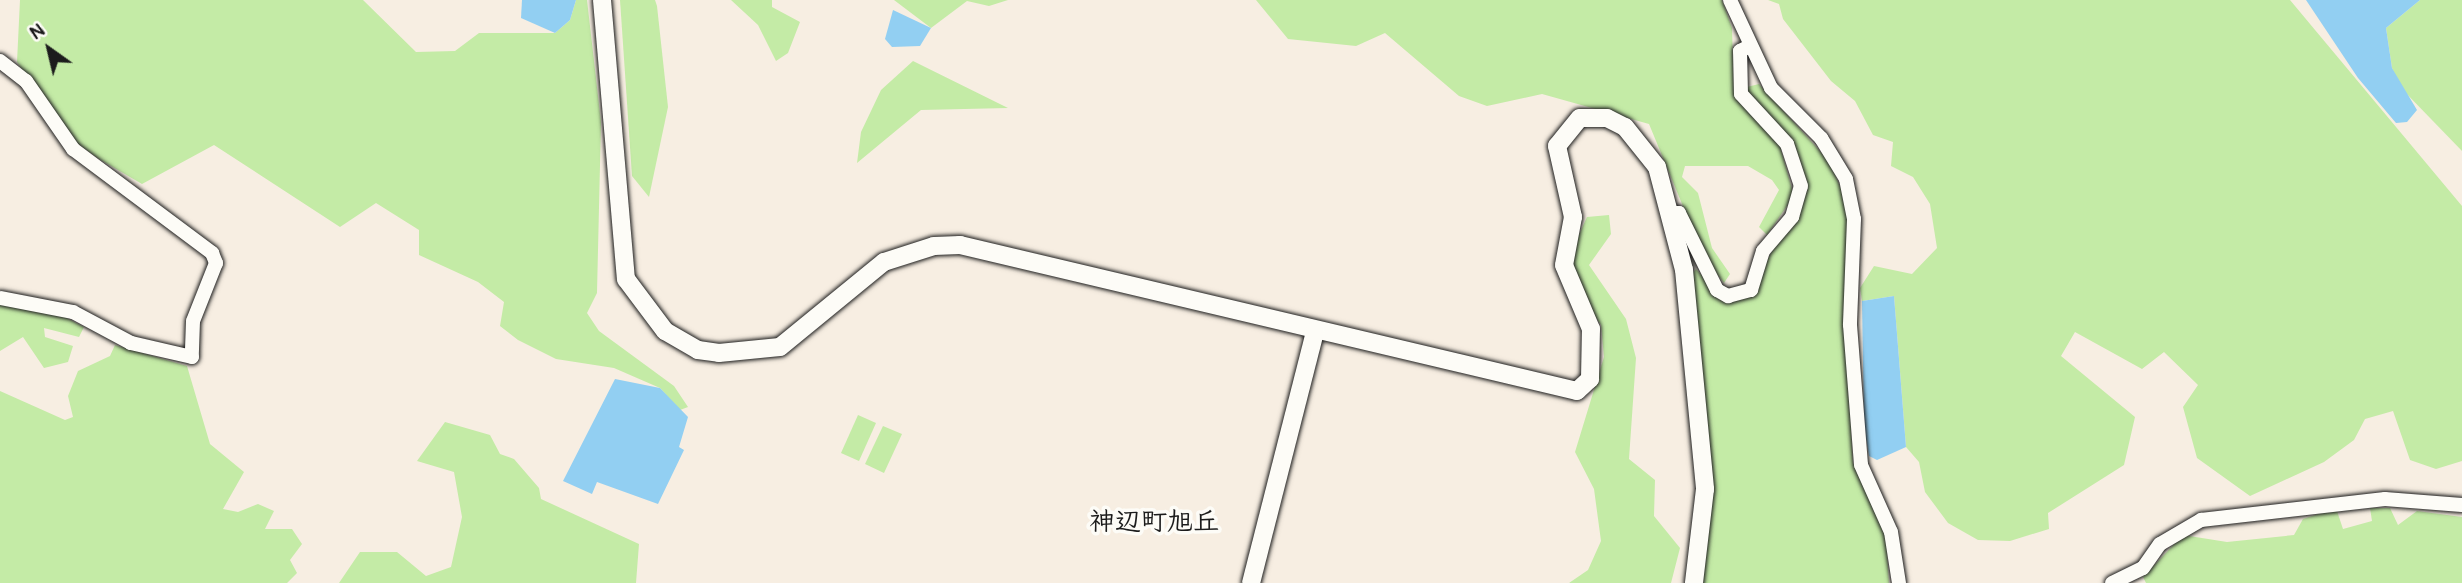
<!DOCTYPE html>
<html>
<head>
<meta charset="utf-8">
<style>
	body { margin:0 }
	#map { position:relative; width:2462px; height:583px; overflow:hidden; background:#f7eee2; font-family:Pangolin,"Klee One",sans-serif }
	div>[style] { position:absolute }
	.green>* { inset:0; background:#c4eba6 }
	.water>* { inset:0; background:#92cff2 }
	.roads { filter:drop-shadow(0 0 2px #1c1c1c) drop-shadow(0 0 2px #1c1c1c) }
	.minor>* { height:14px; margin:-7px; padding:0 7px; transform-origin:7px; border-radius:7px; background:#fdfcf7 }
	.tertiary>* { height:18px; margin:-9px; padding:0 9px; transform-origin:9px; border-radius:9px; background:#fdfcf7 }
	span { translate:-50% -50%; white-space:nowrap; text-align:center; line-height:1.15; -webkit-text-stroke:7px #fdfcf7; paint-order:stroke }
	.quarter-label { font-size:26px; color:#1c1c1c; font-weight:700 }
	.north { position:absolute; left:14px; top:14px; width:70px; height:70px; -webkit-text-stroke:5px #fdfcf7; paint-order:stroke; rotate:326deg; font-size:19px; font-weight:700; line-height:28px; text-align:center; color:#1c1c1c }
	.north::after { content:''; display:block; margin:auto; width:24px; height:32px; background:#1c1c1c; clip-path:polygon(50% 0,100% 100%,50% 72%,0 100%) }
</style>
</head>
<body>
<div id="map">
	<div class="green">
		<div style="clip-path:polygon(20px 0,363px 0,416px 52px,455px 51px,479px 33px,555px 33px,570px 20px,576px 0,587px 0,601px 122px,597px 293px,587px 313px,599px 331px,674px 386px,688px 407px,680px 410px,660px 388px,614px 368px,556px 359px,518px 340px,500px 326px,504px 302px,478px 282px,419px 255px,419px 230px,376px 203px,340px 227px,214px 145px,142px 184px,99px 159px,64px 134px,17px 62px)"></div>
		<div style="clip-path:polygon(620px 0,655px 0,657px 6px,668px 107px,649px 197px,632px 176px)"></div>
		<div style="clip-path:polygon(731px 0,772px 0,772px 7px,800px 22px,788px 53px,776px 61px,758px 25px)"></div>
		<div style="clip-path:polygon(894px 0,1008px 0,989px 6px,967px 1px,931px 28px)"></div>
		<div style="clip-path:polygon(1256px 0,1722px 0,1732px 28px,1734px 95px,1780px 146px,1794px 196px,1767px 235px,1759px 227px,1779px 190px,1772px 180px,1748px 166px,1685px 166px,1682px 177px,1698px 193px,1712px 248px,1730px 274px,1724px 283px,1704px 257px,1649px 124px,1542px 94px,1487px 106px,1459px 96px,1385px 33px,1356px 46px,1288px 39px)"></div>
		<div style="clip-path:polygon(1768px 0,2290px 0,2462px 206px,2462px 461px,2436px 469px,2410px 460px,2393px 411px,2365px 419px,2354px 440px,2324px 462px,2250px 496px,2197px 458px,2183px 407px,2198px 385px,2164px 352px,2142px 369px,2075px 332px,2061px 356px,2135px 417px,2124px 465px,2048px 513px,2049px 529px,2010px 541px,1978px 540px,1948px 523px,1925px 492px,1919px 462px,1906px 447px,1894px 296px,1862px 301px,1860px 288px,1874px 266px,1912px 274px,1937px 248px,1930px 204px,1913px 177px,1891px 166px,1893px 142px,1873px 135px,1855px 101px,1831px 81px,1783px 19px,1779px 4px)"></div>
		<div style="clip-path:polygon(2420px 0,2462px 0,2462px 151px,2401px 88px,2392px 68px,2386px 28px)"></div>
		<div style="clip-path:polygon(913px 61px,1008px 108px,921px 110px,857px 163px,861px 132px,881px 90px)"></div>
		<div style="clip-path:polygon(1759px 84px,1829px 161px,1848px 205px,1844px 314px,1853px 463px,1886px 537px,1889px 583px,1698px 583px,1703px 558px,1690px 276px,1696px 269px,1726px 302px,1745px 298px,1807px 191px,1793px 140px,1750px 98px,1747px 87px)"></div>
		<div style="clip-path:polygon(1609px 215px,1611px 234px,1589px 265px,1626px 319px,1636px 358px,1629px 459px,1655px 480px,1654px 516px,1680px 548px,1671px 583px,1569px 583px,1588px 570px,1601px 541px,1594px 489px,1575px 452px,1604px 357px,1601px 325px,1577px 293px,1568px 259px,1587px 217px)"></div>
		<div style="clip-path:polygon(0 302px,55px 312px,84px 327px,79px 337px,44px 328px,45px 337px,73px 346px,68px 362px,44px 368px,23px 337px,0 351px)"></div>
		<div style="clip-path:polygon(115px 345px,187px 366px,210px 444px,244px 472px,223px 509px,238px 512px,258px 504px,274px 511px,265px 529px,292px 529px,302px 544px,290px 560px,297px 573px,287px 583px,0 583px,0 391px,65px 420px,73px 417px,68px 396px,78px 371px,110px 356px)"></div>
		<div style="clip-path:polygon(858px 415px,876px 423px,859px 461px,841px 453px)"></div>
		<div style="clip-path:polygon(445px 422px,490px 435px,500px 454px,514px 459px,539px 488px,541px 499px,639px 544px,636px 583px,339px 583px,360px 552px,397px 552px,426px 576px,451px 567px,462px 517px,454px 472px,417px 461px)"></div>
		<div style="clip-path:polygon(883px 426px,902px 434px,884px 473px,865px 464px)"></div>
		<div style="clip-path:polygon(2336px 508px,2343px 529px,2372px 521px,2370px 508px,2390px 508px,2398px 525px,2417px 511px,2462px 517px,2462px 583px,2146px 583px,2143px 577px,2183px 535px,2227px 542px,2294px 535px,2303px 519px)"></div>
	</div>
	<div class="water">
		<div style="clip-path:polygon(522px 0,576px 0,570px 20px,555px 33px,521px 18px)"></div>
		<div style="clip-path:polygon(2306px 0,2420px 0,2386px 28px,2392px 68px,2417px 110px,2407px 122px,2396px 123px,2358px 78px)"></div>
		<div style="clip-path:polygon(893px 10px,931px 28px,920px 46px,892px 47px,885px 39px)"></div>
		<div style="clip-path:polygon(1894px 296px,1906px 447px,1877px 460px,1869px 456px,1864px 426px,1862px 301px)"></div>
		<div style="clip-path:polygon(615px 379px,660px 388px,688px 417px,679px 447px,684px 450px,658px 504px,597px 482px,592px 494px,563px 481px)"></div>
	</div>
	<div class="roads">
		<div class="minor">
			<div style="left:1730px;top:0;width:97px;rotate:65deg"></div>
			<div style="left:1771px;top:88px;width:71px;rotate:45deg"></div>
			<div style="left:1821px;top:138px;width:48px;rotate:58.6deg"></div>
			<div style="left:1846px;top:179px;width:41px;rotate:78.7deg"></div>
			<div style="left:1854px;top:219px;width:106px;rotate:92.2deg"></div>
			<div style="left:1850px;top:325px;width:140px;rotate:85.5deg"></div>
			<div style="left:1861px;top:465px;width:73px;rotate:65.9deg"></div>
			<div style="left:1891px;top:532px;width:52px;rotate:81.1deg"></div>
			<div style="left:0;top:61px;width:33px;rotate:38deg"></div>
			<div style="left:26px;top:81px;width:83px;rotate:55.3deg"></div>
			<div style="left:73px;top:149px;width:174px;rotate:36.8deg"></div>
			<div style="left:212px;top:253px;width:11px;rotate:68deg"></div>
			<div style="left:216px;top:263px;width:62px;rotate:111.6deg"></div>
			<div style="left:193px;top:321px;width:36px;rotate:92deg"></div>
			<div style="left:192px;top:357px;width:63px;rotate:-167.1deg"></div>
			<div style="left:131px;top:343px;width:66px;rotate:-151.9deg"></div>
			<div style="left:73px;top:312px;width:74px;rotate:-169.1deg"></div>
			<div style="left:1669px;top:213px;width:10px"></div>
			<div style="left:1679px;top:213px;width:86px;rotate:63.7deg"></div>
			<div style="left:1717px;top:290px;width:13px;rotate:29deg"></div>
			<div style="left:1728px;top:296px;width:24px;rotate:-15deg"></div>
			<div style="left:1751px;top:290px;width:41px;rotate:-72.9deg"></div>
			<div style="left:1763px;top:251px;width:45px;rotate:-49.5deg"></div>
			<div style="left:1792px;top:217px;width:32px;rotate:-74deg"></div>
			<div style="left:1801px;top:186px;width:44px;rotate:-108.4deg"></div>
			<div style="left:1787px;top:144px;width:68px;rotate:-132.6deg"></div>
			<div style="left:1741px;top:94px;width:43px;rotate:-91.3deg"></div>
			<div style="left:1740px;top:51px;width:11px;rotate:-27deg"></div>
			<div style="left:2112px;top:583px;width:34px;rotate:-26deg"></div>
			<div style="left:2143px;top:568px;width:29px;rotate:-55deg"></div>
			<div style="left:2160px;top:544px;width:48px;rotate:-30.3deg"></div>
			<div style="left:2201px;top:520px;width:185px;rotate:-6.5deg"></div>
			<div style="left:2385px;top:499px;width:77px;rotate:4.5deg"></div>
		</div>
		<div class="tertiary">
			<div style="left:602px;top:0;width:280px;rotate:85.1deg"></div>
			<div style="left:626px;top:279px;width:65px;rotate:53.1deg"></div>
			<div style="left:665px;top:331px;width:38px;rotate:30deg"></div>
			<div style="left:698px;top:350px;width:21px;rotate:8deg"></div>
			<div style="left:719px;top:353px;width:61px;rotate:-5.6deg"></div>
			<div style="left:780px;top:347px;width:134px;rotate:-39.3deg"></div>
			<div style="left:884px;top:262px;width:52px;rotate:-17.7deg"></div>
			<div style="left:934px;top:246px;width:26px;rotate:-2deg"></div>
			<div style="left:960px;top:245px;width:634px;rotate:13.31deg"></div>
			<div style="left:1577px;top:391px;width:18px;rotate:-43deg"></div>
			<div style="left:1590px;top:379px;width:50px;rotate:-88.9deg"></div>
			<div style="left:1591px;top:329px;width:69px;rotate:-112.9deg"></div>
			<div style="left:1564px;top:265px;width:49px;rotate:-79.4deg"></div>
			<div style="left:1573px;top:217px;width:73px;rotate:-102.7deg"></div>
			<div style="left:1557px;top:146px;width:36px;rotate:-51deg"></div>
			<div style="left:1580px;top:118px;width:27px"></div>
			<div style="left:1607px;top:118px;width:20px;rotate:27deg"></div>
			<div style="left:1625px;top:127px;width:51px;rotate:51.3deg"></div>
			<div style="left:1657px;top:167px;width:106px;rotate:75.3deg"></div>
			<div style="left:1684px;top:270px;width:220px;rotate:84.5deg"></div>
			<div style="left:1705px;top:489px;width:95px;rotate:96.7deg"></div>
			<div style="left:1251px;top:583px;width:260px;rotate:-75.7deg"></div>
		</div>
	</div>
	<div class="quarter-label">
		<span style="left:1154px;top:523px">神辺町旭丘</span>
	</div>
	<div class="north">N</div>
</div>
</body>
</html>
